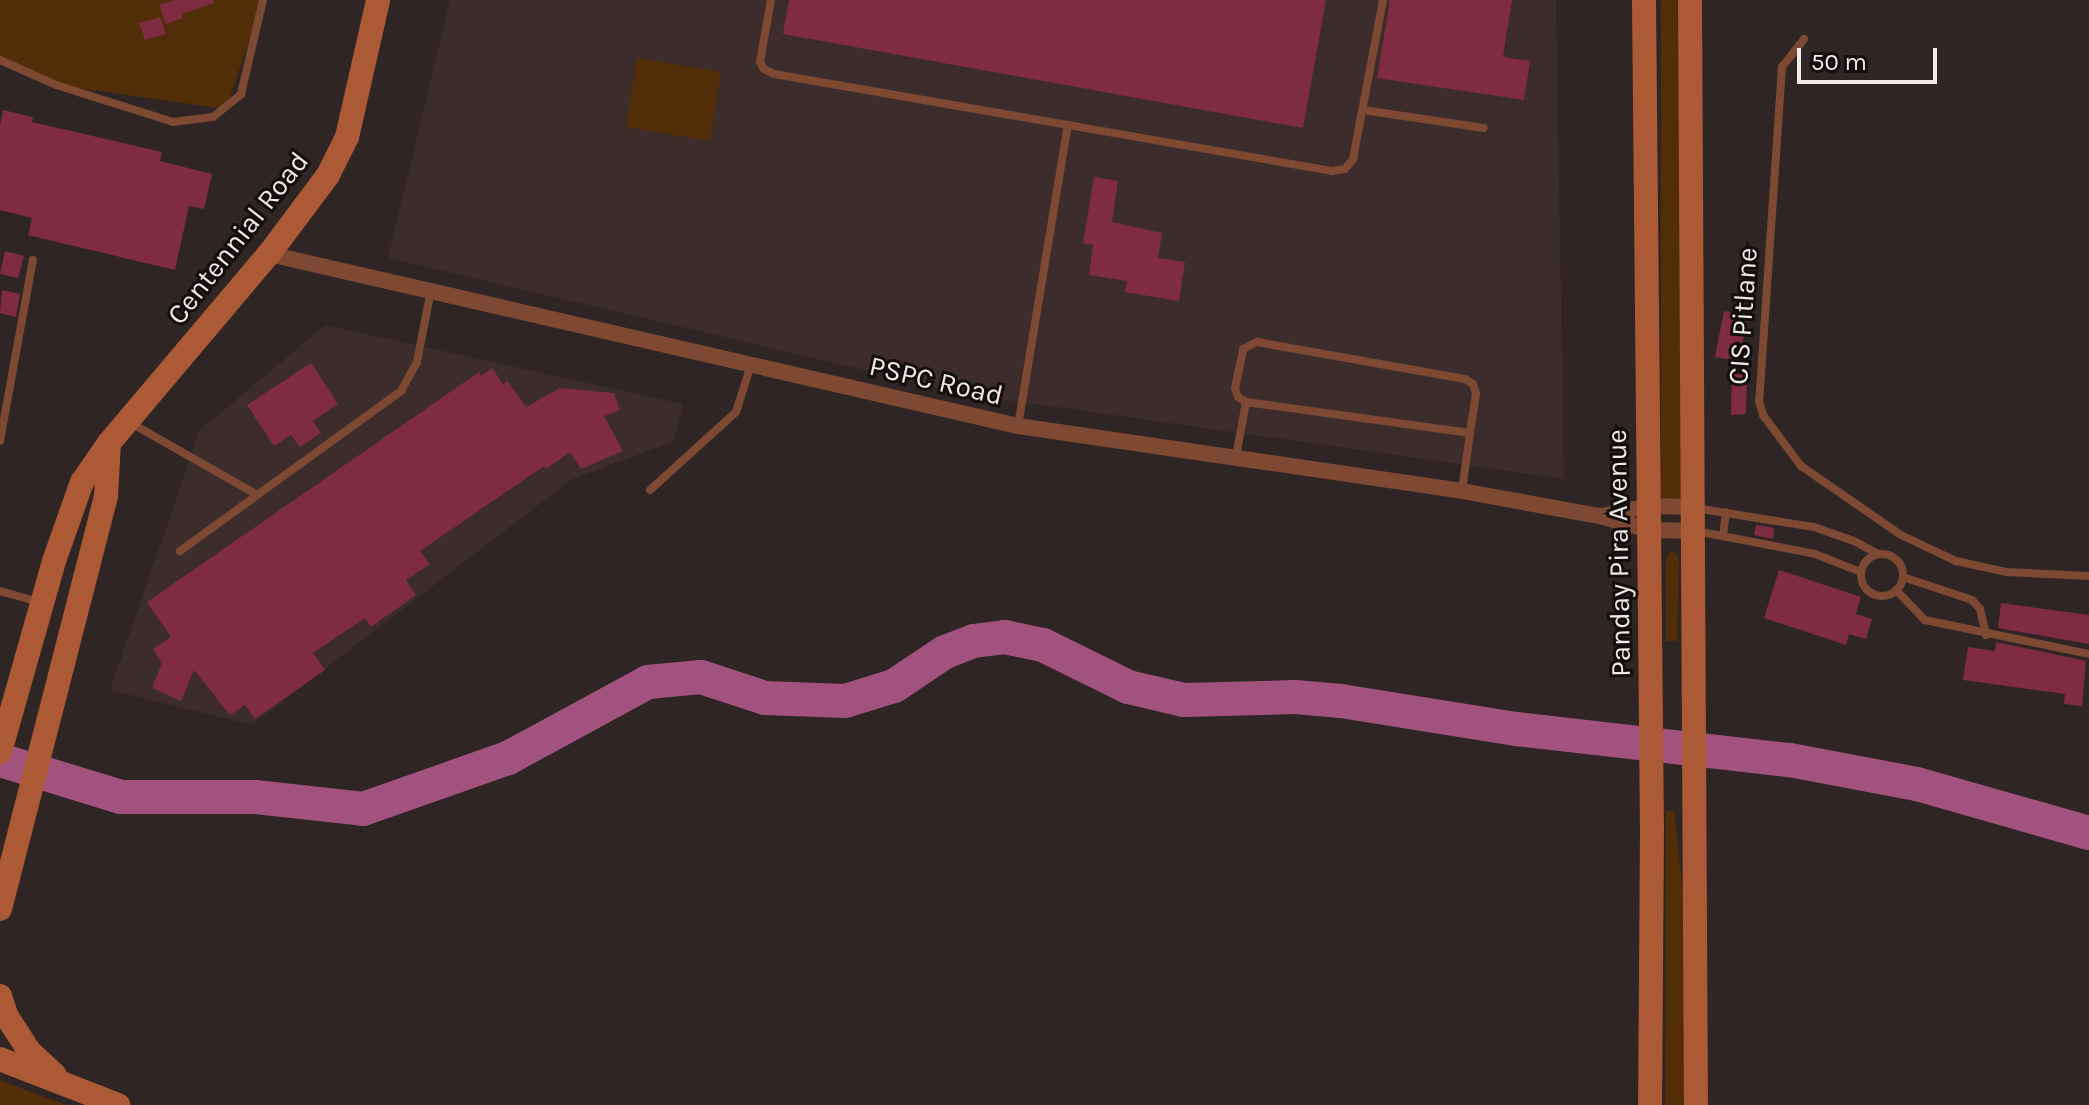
<!DOCTYPE html>
<html>
<head>
<meta charset="utf-8">
<style>
	body { margin:0 }
	#map { position:relative; width:2089px; height:1105px; overflow:hidden; background:#2e2524; font-family:Karla,sans-serif }
	div>[style] { position:absolute }
	.built>* { inset:0; background:#3c2c2b }
	.green>* { inset:0; background:#512e08 }
	.river>* { height:34px; margin:-17px; padding:0 17px; transform-origin:17px; border-radius:17px; background:#a1537d }
	.building>* { inset:0; background:#7f2c43 }
	.lane>* { height:8px; margin:-4px; padding:0 4px; transform-origin:4px; border-radius:4px; background:#7d4933 }
	.lane>.ring { margin:-4px; padding:0; box-sizing:content-box; background:none; border:8px solid #7d4933; border-radius:50% }
	.street>* { height:16px; margin:-8px; padding:0 8px; transform-origin:8px; border-radius:8px; background:#7d4933 }
	.secondary>* { height:24px; margin:-12px; padding:0 12px; transform-origin:12px; border-radius:12px; background:#ac5935 }
	span { translate:-50% -50%; white-space:nowrap; text-align:center; line-height:1.15; -webkit-text-stroke:6px #130f0e; paint-order:stroke }
	.street-label { font-size:28px; color:#efe9e8 }
	.scale { position:absolute; left:1797px; top:48px; width:140px; height:36px; box-sizing:border-box; border:4px solid #efe9e8; border-top:0; padding-left:10px; font-size:24px; line-height:28px; white-space:nowrap; color:#efe9e8; -webkit-text-stroke:6px #130f0e; paint-order:stroke }
</style>
</head>
<body>
<div id="map">
	<div class="built">
		<div style="clip-path:polygon(450px 0,1556px 0,1564px 479px,971px 395px,388px 258px)"></div>
		<div style="clip-path:polygon(325px 325px,683px 404px,674px 441px,571px 480px,252px 725px,110px 690px,200px 430px)"></div>
	</div>
	<div class="green">
		<div style="clip-path:polygon(0 0,263px 0,226px 109px,56px 85px,0 60px)"></div>
		<div style="clip-path:polygon(1661px 0,1683px 0,1682px 497px,1678px 502px,1663px 499px,1661px 494px)"></div>
		<div style="clip-path:polygon(637px 58px,721px 72px,710px 141px,626px 127px)"></div>
		<div style="clip-path:polygon(1675px 552px,1679px 560px,1677px 641px,1666px 641px,1666px 560px,1669px 553px)"></div>
		<div style="clip-path:polygon(1666px 811px,1674px 811px,1685px 909px,1686px 1105px,1665px 1105px)"></div>
		<div style="clip-path:polygon(0 1080px,28px 1091px,67px 1105px,0 1105px)"></div>
	</div>
	<div class="river">
		<div style="left:0;top:760px;width:127px;rotate:17deg"></div>
		<div style="left:121px;top:797px;width:134px"></div>
		<div style="left:255px;top:797px;width:109px;rotate:6.3deg"></div>
		<div style="left:363px;top:809px;width:154px;rotate:-19.4deg"></div>
		<div style="left:508px;top:758px;width:159px;rotate:-28.5deg"></div>
		<div style="left:648px;top:682px;width:53px;rotate:-5.4deg"></div>
		<div style="left:701px;top:677px;width:67px;rotate:18.2deg"></div>
		<div style="left:765px;top:698px;width:80px;rotate:2.1deg"></div>
		<div style="left:845px;top:701px;width:51px;rotate:-17deg"></div>
		<div style="left:894px;top:686px;width:61px;rotate:-33.7deg"></div>
		<div style="left:945px;top:652px;width:30px;rotate:-21deg"></div>
		<div style="left:973px;top:641px;width:32px;rotate:-7deg"></div>
		<div style="left:1005px;top:637px;width:39px;rotate:12deg"></div>
		<div style="left:1043px;top:645px;width:95px;rotate:26.3deg"></div>
		<div style="left:1128px;top:687px;width:57px;rotate:13.1deg"></div>
		<div style="left:1184px;top:700px;width:111px;rotate:-1.5deg"></div>
		<div style="left:1295px;top:697px;width:46px;rotate:5deg"></div>
		<div style="left:1341px;top:701px;width:177px;rotate:9.1deg"></div>
		<div style="left:1516px;top:729px;width:276px;rotate:6.5deg"></div>
		<div style="left:1790px;top:760px;width:129px;rotate:10.7deg"></div>
		<div style="left:1917px;top:784px;width:179px;rotate:15.9deg"></div>
	</div>
	<div class="building">
		<div style="clip-path:polygon(174px 0,213px 0,214px 3px,181px 14px,183px 18px,166px 24px,159px 5px)"></div>
		<div style="clip-path:polygon(789px 0,1326px 0,1303px 128px,783px 34px)"></div>
		<div style="clip-path:polygon(1390px 0,1512px 0,1503px 57px,1530px 61px,1524px 100px,1377px 78px)"></div>
		<div style="clip-path:polygon(160px 17px,166px 34px,145px 40px,139px 23px)"></div>
		<div style="clip-path:polygon(3px 110px,33px 117px,32px 122px,162px 152px,160px 161px,212px 174px,204px 209px,189px 206px,175px 270px,28px 235px,32px 218px,0 210px,0 125px)"></div>
		<div style="clip-path:polygon(1094px 177px,1118px 181px,1112px 222px,1162px 233px,1158px 258px,1185px 262px,1179px 301px,1125px 292px,1127px 281px,1089px 275px,1093px 245px,1083px 243px)"></div>
		<div style="clip-path:polygon(5px 251px,24px 256px,18px 278px,0 274px)"></div>
		<div style="clip-path:polygon(2px 290px,20px 294px,16px 317px,0 313px)"></div>
		<div style="clip-path:polygon(1724px 311px,1748px 316px,1739px 361px,1715px 357px)"></div>
		<div style="clip-path:polygon(311px 363px,338px 404px,313px 421px,321px 433px,300px 447px,291px 435px,274px 446px,247px 405px)"></div>
		<div style="clip-path:polygon(492px 368px,503px 384px,507px 381px,526px 407px,560px 388px,614px 393px,620px 410px,604px 416px,623px 451px,581px 469px,570px 452px,546px 469px,544px 466px,420px 551px,430px 564px,406px 580px,416px 595px,371px 627px,365px 618px,313px 653px,325px 670px,255px 719px,245px 705px,230px 715px,194px 670px,181px 701px,152px 688px,162px 663px,153px 649px,171px 637px,147px 602px,479px 372px,481px 376px)"></div>
		<div style="clip-path:polygon(1732px 374px,1747px 374px,1746px 414px,1731px 415px)"></div>
		<div style="clip-path:polygon(1756px 525px,1774px 528px,1773px 539px,1754px 535px)"></div>
		<div style="clip-path:polygon(1779px 570px,1861px 597px,1856px 614px,1872px 619px,1866px 639px,1849px 634px,1846px 645px,1764px 618px)"></div>
		<div style="clip-path:polygon(2001px 603px,2089px 615px,2089px 644px,1998px 628px)"></div>
		<div style="clip-path:polygon(1996px 642px,2086px 661px,2082px 706px,2064px 704px,2065px 694px,1963px 680px,1968px 647px,1995px 651px)"></div>
	</div>
	<div class="lane">
		<div style="left:771px;top:0;width:63px;rotate:100.1deg"></div>
		<div style="left:760px;top:62px;width:8px;rotate:60deg"></div>
		<div style="left:764px;top:69px;width:11px;rotate:27deg"></div>
		<div style="left:774px;top:74px;width:566px;rotate:9.86deg"></div>
		<div style="left:1332px;top:171px;width:13px;rotate:-9deg"></div>
		<div style="left:1345px;top:169px;width:13px;rotate:-51deg"></div>
		<div style="left:1353px;top:159px;width:162px;rotate:-79.3deg"></div>
		<div style="left:1804px;top:39px;width:36px;rotate:128deg"></div>
		<div style="left:1782px;top:67px;width:335px;rotate:93.9deg"></div>
		<div style="left:1759px;top:401px;width:15px;rotate:74deg"></div>
		<div style="left:1763px;top:415px;width:64px;rotate:53.3deg"></div>
		<div style="left:1801px;top:466px;width:121px;rotate:34.6deg"></div>
		<div style="left:1901px;top:535px;width:61px;rotate:25.3deg"></div>
		<div style="left:1956px;top:561px;width:51px;rotate:12.4deg"></div>
		<div style="left:2006px;top:572px;width:83px;rotate:2.8deg"></div>
		<div style="left:0;top:60px;width:61px;rotate:24.1deg"></div>
		<div style="left:56px;top:85px;width:123px;rotate:17.5deg"></div>
		<div style="left:173px;top:122px;width:40px;rotate:-7.1deg"></div>
		<div style="left:213px;top:117px;width:36px;rotate:-39deg"></div>
		<div style="left:241px;top:94px;width:97px;rotate:-76.8deg"></div>
		<div style="left:1363px;top:110px;width:122px;rotate:8.5deg"></div>
		<div style="left:1246px;top:402px;width:9px;rotate:-148deg"></div>
		<div style="left:1238px;top:397px;width:9px;rotate:-108deg"></div>
		<div style="left:1235px;top:388px;width:40px;rotate:-78deg"></div>
		<div style="left:1243px;top:349px;width:16px;rotate:-27deg"></div>
		<div style="left:1257px;top:342px;width:211px;rotate:10.1deg"></div>
		<div style="left:1465px;top:379px;width:9px;rotate:32deg"></div>
		<div style="left:1473px;top:384px;width:10px;rotate:73deg"></div>
		<div style="left:1476px;top:394px;width:39px;rotate:99deg"></div>
		<div style="left:129px;top:422px;width:146px;rotate:29.6deg"></div>
		<div style="left:1018px;top:426px;width:305px;rotate:-80.6deg"></div>
		<div style="left:0;top:441px;width:184px;rotate:-79.7deg"></div>
		<div style="left:1236px;top:457px;width:56px;rotate:-79.7deg"></div>
		<div style="left:1246px;top:402px;width:226px;rotate:7.9deg"></div>
		<div style="left:1470px;top:433px;width:59px;rotate:97.9deg"></div>
		<div style="left:650px;top:490px;width:116px;rotate:-42.2deg"></div>
		<div style="left:736px;top:412px;width:49px;rotate:-72.3deg"></div>
		<div style="left:1695px;top:508px;width:121px;rotate:9.1deg"></div>
		<div style="left:1814px;top:527px;width:42px;rotate:19.3deg"></div>
		<div style="left:1854px;top:541px;width:27px;rotate:28deg"></div>
		<div style="left:1696px;top:531px;width:121px;rotate:10.9deg"></div>
		<div style="left:1815px;top:554px;width:49px;rotate:21.4deg"></div>
		<div style="left:1723px;top:536px;width:24px;rotate:-83deg"></div>
		<div style="left:180px;top:551px;width:273px;rotate:-35.9deg"></div>
		<div style="left:401px;top:391px;width:33px;rotate:-61deg"></div>
		<div style="left:417px;top:362px;width:73px;rotate:-79deg"></div>
		<div class="ring" style="left:1861px;top:554px;width:34px;height:34px"></div>
		<div style="left:1903px;top:577px;width:73px;rotate:18.4deg"></div>
		<div style="left:1972px;top:600px;width:12px;rotate:48deg"></div>
		<div style="left:1980px;top:609px;width:27px;rotate:77deg"></div>
		<div style="left:1896px;top:590px;width:42px;rotate:46deg"></div>
		<div style="left:1925px;top:620px;width:167px;rotate:11.7deg"></div>
		<div style="left:0;top:591px;width:41px;rotate:15.8deg"></div>
	</div>
	<div class="street">
		<div style="left:269px;top:254px;width:768px;rotate:12.93deg"></div>
		<div style="left:1018px;top:426px;width:449px;rotate:8.3deg"></div>
		<div style="left:1462px;top:491px;width:140px;rotate:10.3deg"></div>
		<div style="left:1600px;top:516px;width:51px;rotate:15.9deg"></div>
		<div style="left:1649px;top:530px;width:45px;rotate:1.3deg"></div>
		<div style="left:1602px;top:516px;width:47px;rotate:-12.3deg"></div>
		<div style="left:1648px;top:506px;width:46px;rotate:1.2deg"></div>
	</div>
	<div class="secondary">
		<div style="left:1644px;top:0;width:828px;rotate:89.45deg"></div>
		<div style="left:1652px;top:828px;width:277px;rotate:90.4deg"></div>
		<div style="left:1690px;top:0;width:1105px;rotate:89.69deg"></div>
		<div style="left:0;top:752px;width:198px;rotate:-74.2deg"></div>
		<div style="left:54px;top:561px;width:84px;rotate:-70.5deg"></div>
		<div style="left:82px;top:482px;width:47px;rotate:-55.3deg"></div>
		<div style="left:109px;top:443px;width:248px;rotate:-49.8deg"></div>
		<div style="left:269px;top:254px;width:99px;rotate:-53.2deg"></div>
		<div style="left:328px;top:175px;width:42px;rotate:-63.4deg"></div>
		<div style="left:347px;top:137px;width:140px;rotate:-77.2deg"></div>
		<div style="left:0;top:909px;width:426px;rotate:-75.6deg"></div>
		<div style="left:106px;top:496px;width:53px;rotate:-86.8deg"></div>
		<div style="left:0;top:996px;width:20px;rotate:72deg"></div>
		<div style="left:6px;top:1015px;width:43px;rotate:57.4deg"></div>
		<div style="left:29px;top:1051px;width:35px;rotate:43deg"></div>
		<div style="left:0;top:1059px;width:127px;rotate:21.3deg"></div>
	</div>
	<div class="street-label">
		<span style="left:238px;top:238px;rotate:-52deg">Centennial Road</span>
		<span style="left:1743px;top:316px;rotate:-86deg">CIS Pitlane</span>
		<span style="left:936px;top:381px;rotate:13deg">PSPC Road</span>
		<span style="left:1619px;top:553px;rotate:-91deg">Panday Pira Avenue</span>
	</div>
	<div class="scale">50 m</div>
</div>
</body>
</html>
